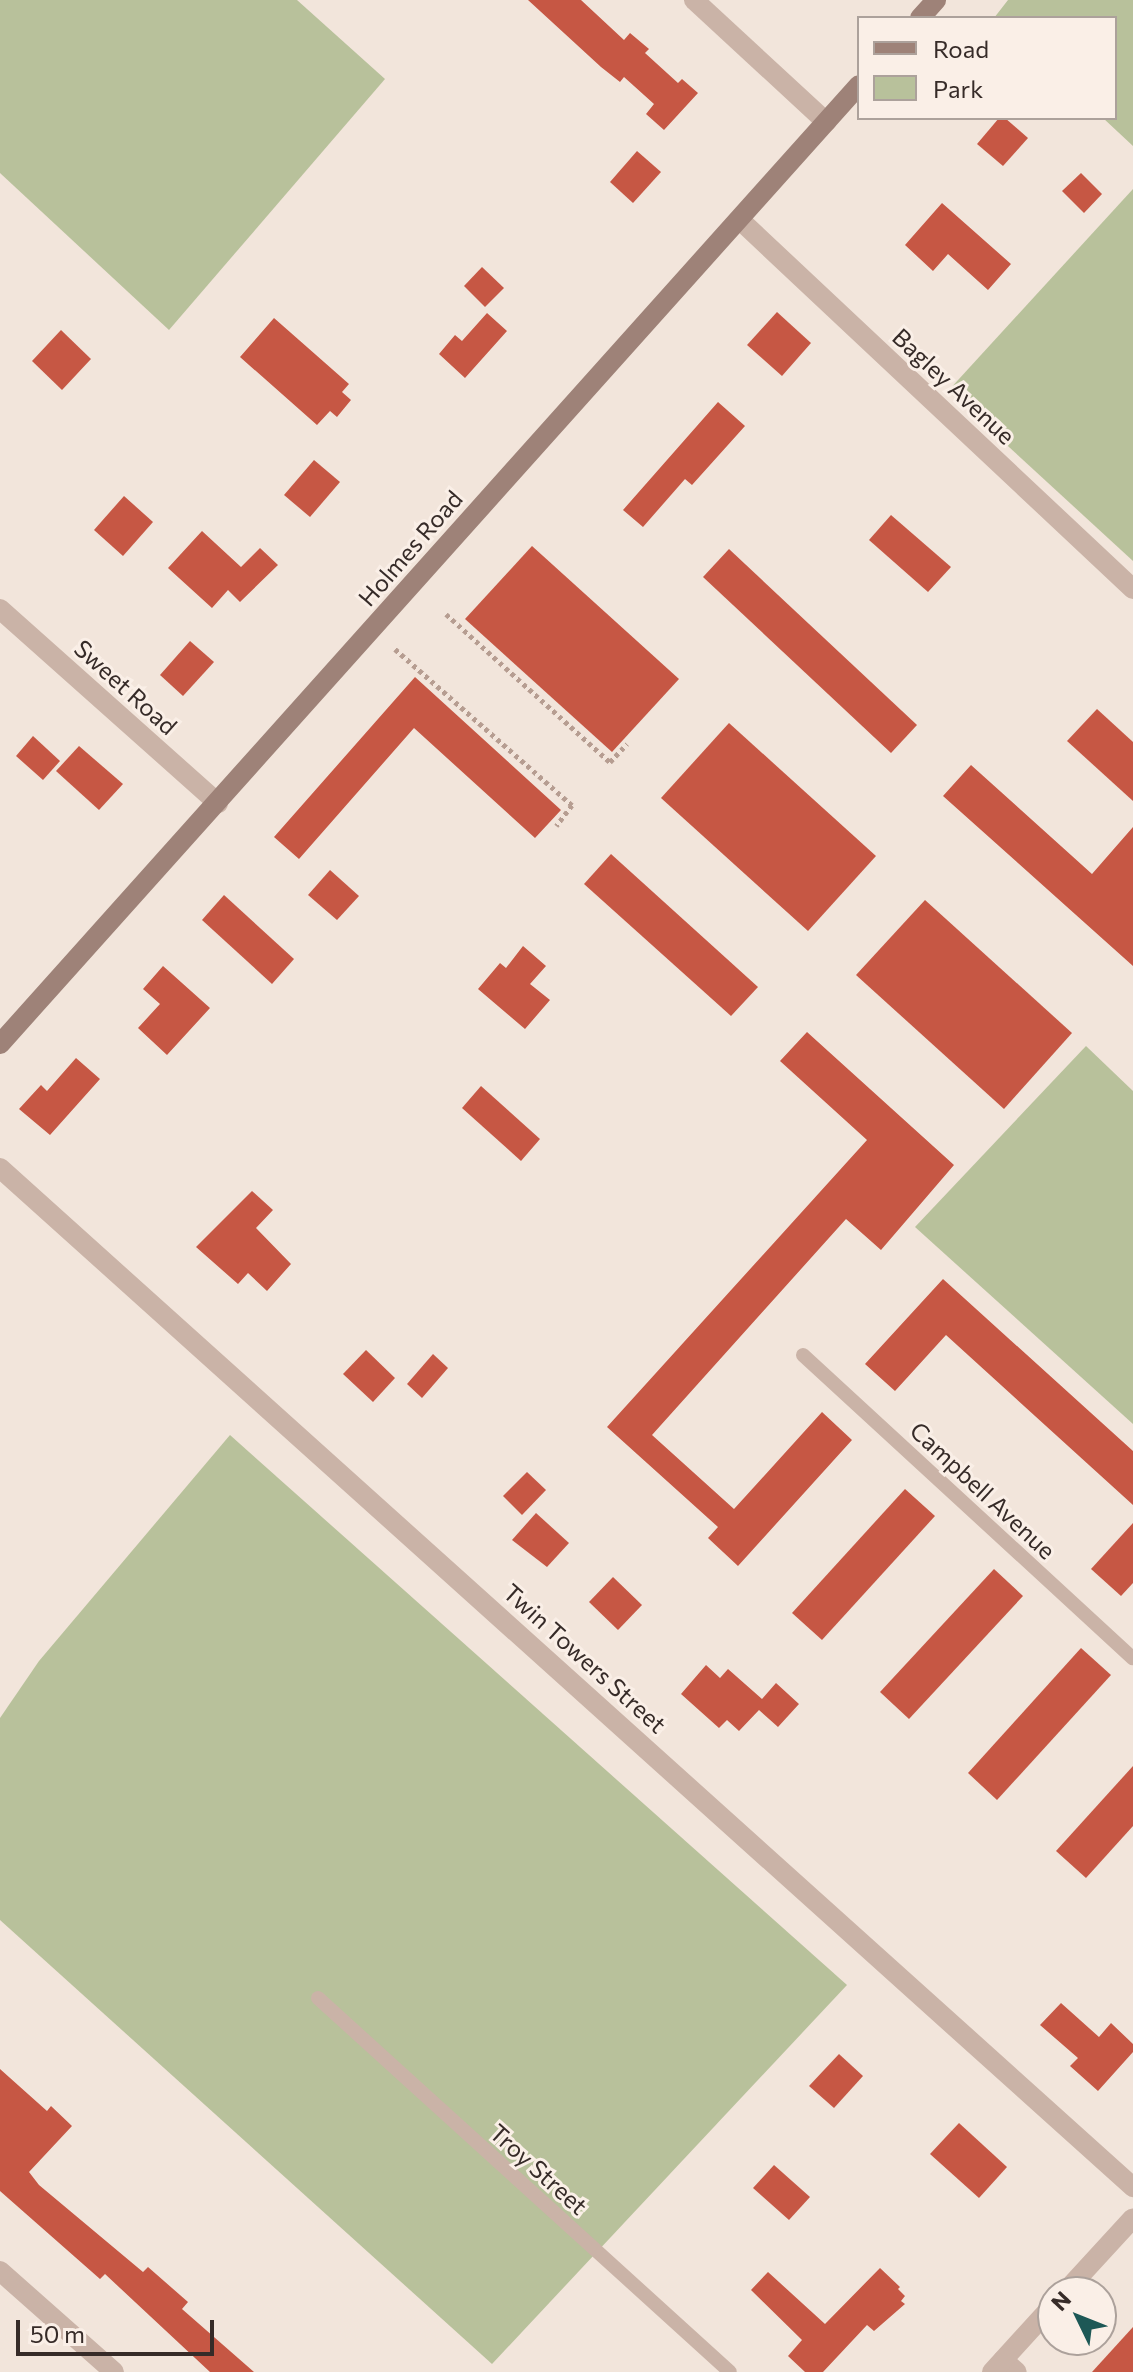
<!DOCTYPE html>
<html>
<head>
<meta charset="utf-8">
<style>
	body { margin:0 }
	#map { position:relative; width:1133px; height:2372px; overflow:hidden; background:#f2e5db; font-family:Commissioner,sans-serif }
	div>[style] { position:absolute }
	.green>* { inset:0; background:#b8c19b }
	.building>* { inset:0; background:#c65744 }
	.path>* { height:5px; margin-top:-2.5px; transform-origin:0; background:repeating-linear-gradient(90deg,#b69d91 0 4px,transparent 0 8px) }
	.service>* { height:14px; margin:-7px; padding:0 7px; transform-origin:7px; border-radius:7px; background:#cab3a7 }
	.minor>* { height:20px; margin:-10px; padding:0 10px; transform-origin:10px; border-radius:10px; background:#cab3a7 }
	.tertiary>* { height:20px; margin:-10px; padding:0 10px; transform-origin:10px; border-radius:10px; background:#cab3a7 }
	.secondary>* { height:20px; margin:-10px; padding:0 10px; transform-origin:10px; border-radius:10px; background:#9e8278 }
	span { translate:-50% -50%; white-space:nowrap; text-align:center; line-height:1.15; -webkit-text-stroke:6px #faefe7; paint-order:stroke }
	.street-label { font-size:24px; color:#362b28 }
	.legend { position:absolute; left:857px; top:16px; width:260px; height:104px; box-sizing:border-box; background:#faefe7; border:2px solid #aca19b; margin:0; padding:10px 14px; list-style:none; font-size:24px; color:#362b28 }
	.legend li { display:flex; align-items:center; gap:16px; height:40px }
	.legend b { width:40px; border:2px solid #aca19b }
	.north { position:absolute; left:1037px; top:2276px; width:80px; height:80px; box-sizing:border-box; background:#faefe7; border:2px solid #aca19b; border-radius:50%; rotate:313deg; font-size:22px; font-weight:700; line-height:32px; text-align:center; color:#362b28 }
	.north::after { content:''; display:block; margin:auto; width:28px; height:36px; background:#1d5856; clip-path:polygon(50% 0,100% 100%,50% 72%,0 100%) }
	.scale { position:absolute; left:16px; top:2320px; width:198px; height:36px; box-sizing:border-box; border:4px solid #362b28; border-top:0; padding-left:10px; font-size:24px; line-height:28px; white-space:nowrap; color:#362b28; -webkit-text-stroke:6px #faefe7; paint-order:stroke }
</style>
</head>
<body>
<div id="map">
	<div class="green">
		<div style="clip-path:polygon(0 0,297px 0,385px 79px,169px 330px,0 173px)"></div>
		<div style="clip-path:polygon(1008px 0,1133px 0,1133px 146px,1103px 118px,1115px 118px,1115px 18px,994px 18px)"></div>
		<div style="clip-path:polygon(1133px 189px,1133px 561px,948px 391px)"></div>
		<div style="clip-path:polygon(1086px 1046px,1133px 1091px,1133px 1424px,915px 1227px)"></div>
		<div style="clip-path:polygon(230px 1435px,847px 1985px,492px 2364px,0 1920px,0 1718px,39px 1661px)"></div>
	</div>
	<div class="building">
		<div style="clip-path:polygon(528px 0,581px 0,624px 40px,630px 33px,649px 49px,645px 53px,678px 83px,682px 79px,698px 93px,664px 130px,646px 114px,654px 104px,624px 77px,620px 82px,601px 67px)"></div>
		<div style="clip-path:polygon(999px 118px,1005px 118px,1028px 138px,1003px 166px,977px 144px)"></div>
		<div style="clip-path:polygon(637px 151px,661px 172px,633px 203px,610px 182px)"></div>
		<div style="clip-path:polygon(1081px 173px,1102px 194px,1084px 213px,1062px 191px)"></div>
		<div style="clip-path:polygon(942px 203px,1011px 264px,988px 290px,948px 254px,933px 271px,905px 245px)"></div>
		<div style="clip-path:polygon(482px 267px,504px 288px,485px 307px,464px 286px)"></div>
		<div style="clip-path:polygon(777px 312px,811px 343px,782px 376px,747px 345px)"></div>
		<div style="clip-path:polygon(487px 313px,507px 331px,465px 378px,439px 354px,455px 335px,462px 341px)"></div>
		<div style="clip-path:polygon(274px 318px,349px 384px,342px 392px,351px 400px,337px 417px,330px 411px,317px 425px,240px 357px)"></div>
		<div style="clip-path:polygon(61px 330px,91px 359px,62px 390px,32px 361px)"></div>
		<div style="clip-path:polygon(718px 402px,745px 426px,692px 485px,685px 479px,643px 527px,623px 510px)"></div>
		<div style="clip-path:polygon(314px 460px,340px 482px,310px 517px,284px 495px)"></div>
		<div style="clip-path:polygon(124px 496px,153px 522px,123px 556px,94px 530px)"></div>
		<div style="clip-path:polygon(891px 515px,951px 567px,928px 592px,869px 540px)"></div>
		<div style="clip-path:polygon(202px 531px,241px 567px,260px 548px,278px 565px,240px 602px,228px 590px,212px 608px,168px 568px)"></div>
		<div style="clip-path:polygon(532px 546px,679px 679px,612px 752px,465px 619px)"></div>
		<div style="clip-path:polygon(729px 549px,917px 725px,891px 753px,703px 577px)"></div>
		<div style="clip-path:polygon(190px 641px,214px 662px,183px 696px,160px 675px)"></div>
		<div style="clip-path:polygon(415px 677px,561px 810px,535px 838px,414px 728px,299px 859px,274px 837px)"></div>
		<div style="clip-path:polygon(1097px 709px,1133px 742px,1133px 801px,1067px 741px)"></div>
		<div style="clip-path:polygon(729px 723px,876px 856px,808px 931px,661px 798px)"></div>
		<div style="clip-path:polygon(33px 736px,60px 761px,43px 780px,16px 756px)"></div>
		<div style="clip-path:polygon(79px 746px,123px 784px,99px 810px,56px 771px)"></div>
		<div style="clip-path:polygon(971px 765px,1092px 874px,1133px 827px,1133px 966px,943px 796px)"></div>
		<div style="clip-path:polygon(611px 854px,758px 987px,731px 1016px,584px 884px)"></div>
		<div style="clip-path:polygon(330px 870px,359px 896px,337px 920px,308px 895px)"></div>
		<div style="clip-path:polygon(224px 895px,294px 959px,272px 984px,202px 920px)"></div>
		<div style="clip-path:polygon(925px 900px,1072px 1033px,1004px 1109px,856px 975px)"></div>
		<div style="clip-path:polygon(523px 946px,546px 966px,530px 984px,550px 1000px,525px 1029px,478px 989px,500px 963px,506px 968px)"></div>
		<div style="clip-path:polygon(163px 966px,210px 1008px,167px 1055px,138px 1028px,160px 1004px,143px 989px)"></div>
		<div style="clip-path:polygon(807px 1032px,954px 1165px,881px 1250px,846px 1219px,652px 1435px,734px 1509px,822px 1412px,852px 1440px,738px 1566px,708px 1538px,718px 1527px,607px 1427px,867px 1140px,780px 1061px)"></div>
		<div style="clip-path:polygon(76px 1058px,100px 1079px,50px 1135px,19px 1109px,41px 1085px,47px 1091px)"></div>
		<div style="clip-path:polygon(481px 1086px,540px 1139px,521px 1161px,462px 1108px)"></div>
		<div style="clip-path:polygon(252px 1191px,273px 1210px,256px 1228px,291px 1264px,267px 1291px,248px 1273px,238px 1284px,196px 1247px)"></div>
		<div style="clip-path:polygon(943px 1279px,1133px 1451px,1133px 1505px,946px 1335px,895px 1391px,865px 1364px)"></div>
		<div style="clip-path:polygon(366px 1350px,395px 1378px,373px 1402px,343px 1374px)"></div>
		<div style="clip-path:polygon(433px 1354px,448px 1368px,422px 1398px,407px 1384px)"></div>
		<div style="clip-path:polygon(527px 1472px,546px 1490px,522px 1515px,503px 1496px)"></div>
		<div style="clip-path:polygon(905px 1489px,935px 1516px,822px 1640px,792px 1613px)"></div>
		<div style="clip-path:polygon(536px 1513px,569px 1543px,547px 1567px,512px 1540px)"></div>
		<div style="clip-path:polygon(1133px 1523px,1133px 1583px,1121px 1596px,1091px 1569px)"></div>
		<div style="clip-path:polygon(994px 1569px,1023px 1596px,909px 1719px,880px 1692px)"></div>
		<div style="clip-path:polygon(613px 1577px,642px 1605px,618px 1630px,589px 1602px)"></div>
		<div style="clip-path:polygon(1081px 1648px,1111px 1675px,997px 1800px,968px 1773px)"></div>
		<div style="clip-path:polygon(706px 1665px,720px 1678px,728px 1669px,762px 1699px,776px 1683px,799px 1704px,778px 1727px,759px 1710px,739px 1731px,727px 1720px,719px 1728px,681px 1694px)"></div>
		<div style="clip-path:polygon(1133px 1766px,1133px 1826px,1086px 1878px,1056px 1851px)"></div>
		<div style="clip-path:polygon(1061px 2003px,1099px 2037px,1111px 2023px,1133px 2044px,1133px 2052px,1098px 2091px,1070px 2066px,1078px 2058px,1040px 2025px)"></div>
		<div style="clip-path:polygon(839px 2054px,863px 2076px,834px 2108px,809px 2086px)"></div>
		<div style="clip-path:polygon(0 2069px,47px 2111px,51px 2106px,72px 2126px,29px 2172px,39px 2185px,143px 2272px,148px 2267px,188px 2302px,182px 2309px,254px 2372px,210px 2372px,105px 2274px,100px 2279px,0 2191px)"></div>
		<div style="clip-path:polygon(959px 2123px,1007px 2167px,979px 2198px,930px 2154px)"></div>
		<div style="clip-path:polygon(774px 2165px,810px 2197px,789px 2220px,753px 2188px)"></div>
		<div style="clip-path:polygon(880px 2268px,900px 2287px,898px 2289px,905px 2296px,901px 2301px,905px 2304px,874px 2331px,867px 2325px,823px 2372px,805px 2372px,788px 2356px,802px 2340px,751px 2290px,768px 2272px,825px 2324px)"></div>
		<div style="clip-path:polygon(1133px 2327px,1133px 2372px,1092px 2372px)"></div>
	</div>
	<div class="path">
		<div style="left:446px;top:614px;width:221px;rotate:42.1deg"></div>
		<div style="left:610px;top:762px;width:25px;rotate:-47deg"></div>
		<div style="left:395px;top:649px;width:236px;rotate:41.4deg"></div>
		<div style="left:572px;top:805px;width:26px;rotate:127deg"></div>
	</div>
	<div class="service">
		<div style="left:803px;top:1355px;width:448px;rotate:42.6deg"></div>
		<div style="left:318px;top:1998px;width:556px;rotate:42.23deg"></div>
	</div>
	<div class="minor">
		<div style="left:694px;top:0;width:180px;rotate:42.7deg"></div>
		<div style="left:740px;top:220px;width:539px;rotate:43.2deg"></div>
		<div style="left:0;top:609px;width:292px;rotate:41.7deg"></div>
		<div style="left:0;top:1168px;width:1524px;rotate:41.97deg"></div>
		<div style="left:0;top:2271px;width:152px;rotate:41.5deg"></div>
		<div style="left:1003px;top:2360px;width:18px;rotate:41deg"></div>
	</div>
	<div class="tertiary">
		<div style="left:1065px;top:2292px;width:100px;rotate:-47.4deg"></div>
		<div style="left:992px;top:2372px;width:91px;rotate:-47.7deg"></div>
	</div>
	<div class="secondary">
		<div style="left:920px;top:18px;width:24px;rotate:-48deg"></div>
		<div style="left:0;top:1044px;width:1287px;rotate:-48.15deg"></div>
	</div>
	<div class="street-label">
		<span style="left:954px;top:386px;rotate:43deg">Bagley Avenue</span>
		<span style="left:410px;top:548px;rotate:-49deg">Holmes Road</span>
		<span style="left:126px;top:687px;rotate:42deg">Sweet Road</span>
		<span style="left:983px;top:1490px;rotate:43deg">Campbell Avenue</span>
		<span style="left:585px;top:1658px;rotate:42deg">Twin Towers Street</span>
		<span style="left:539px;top:2169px;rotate:42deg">Troy Street</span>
	</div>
	<ul class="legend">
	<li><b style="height:10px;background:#9e8278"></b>Road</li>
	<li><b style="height:22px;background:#b8c19b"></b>Park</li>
	</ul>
	<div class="north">N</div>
	<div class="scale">50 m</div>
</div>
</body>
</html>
